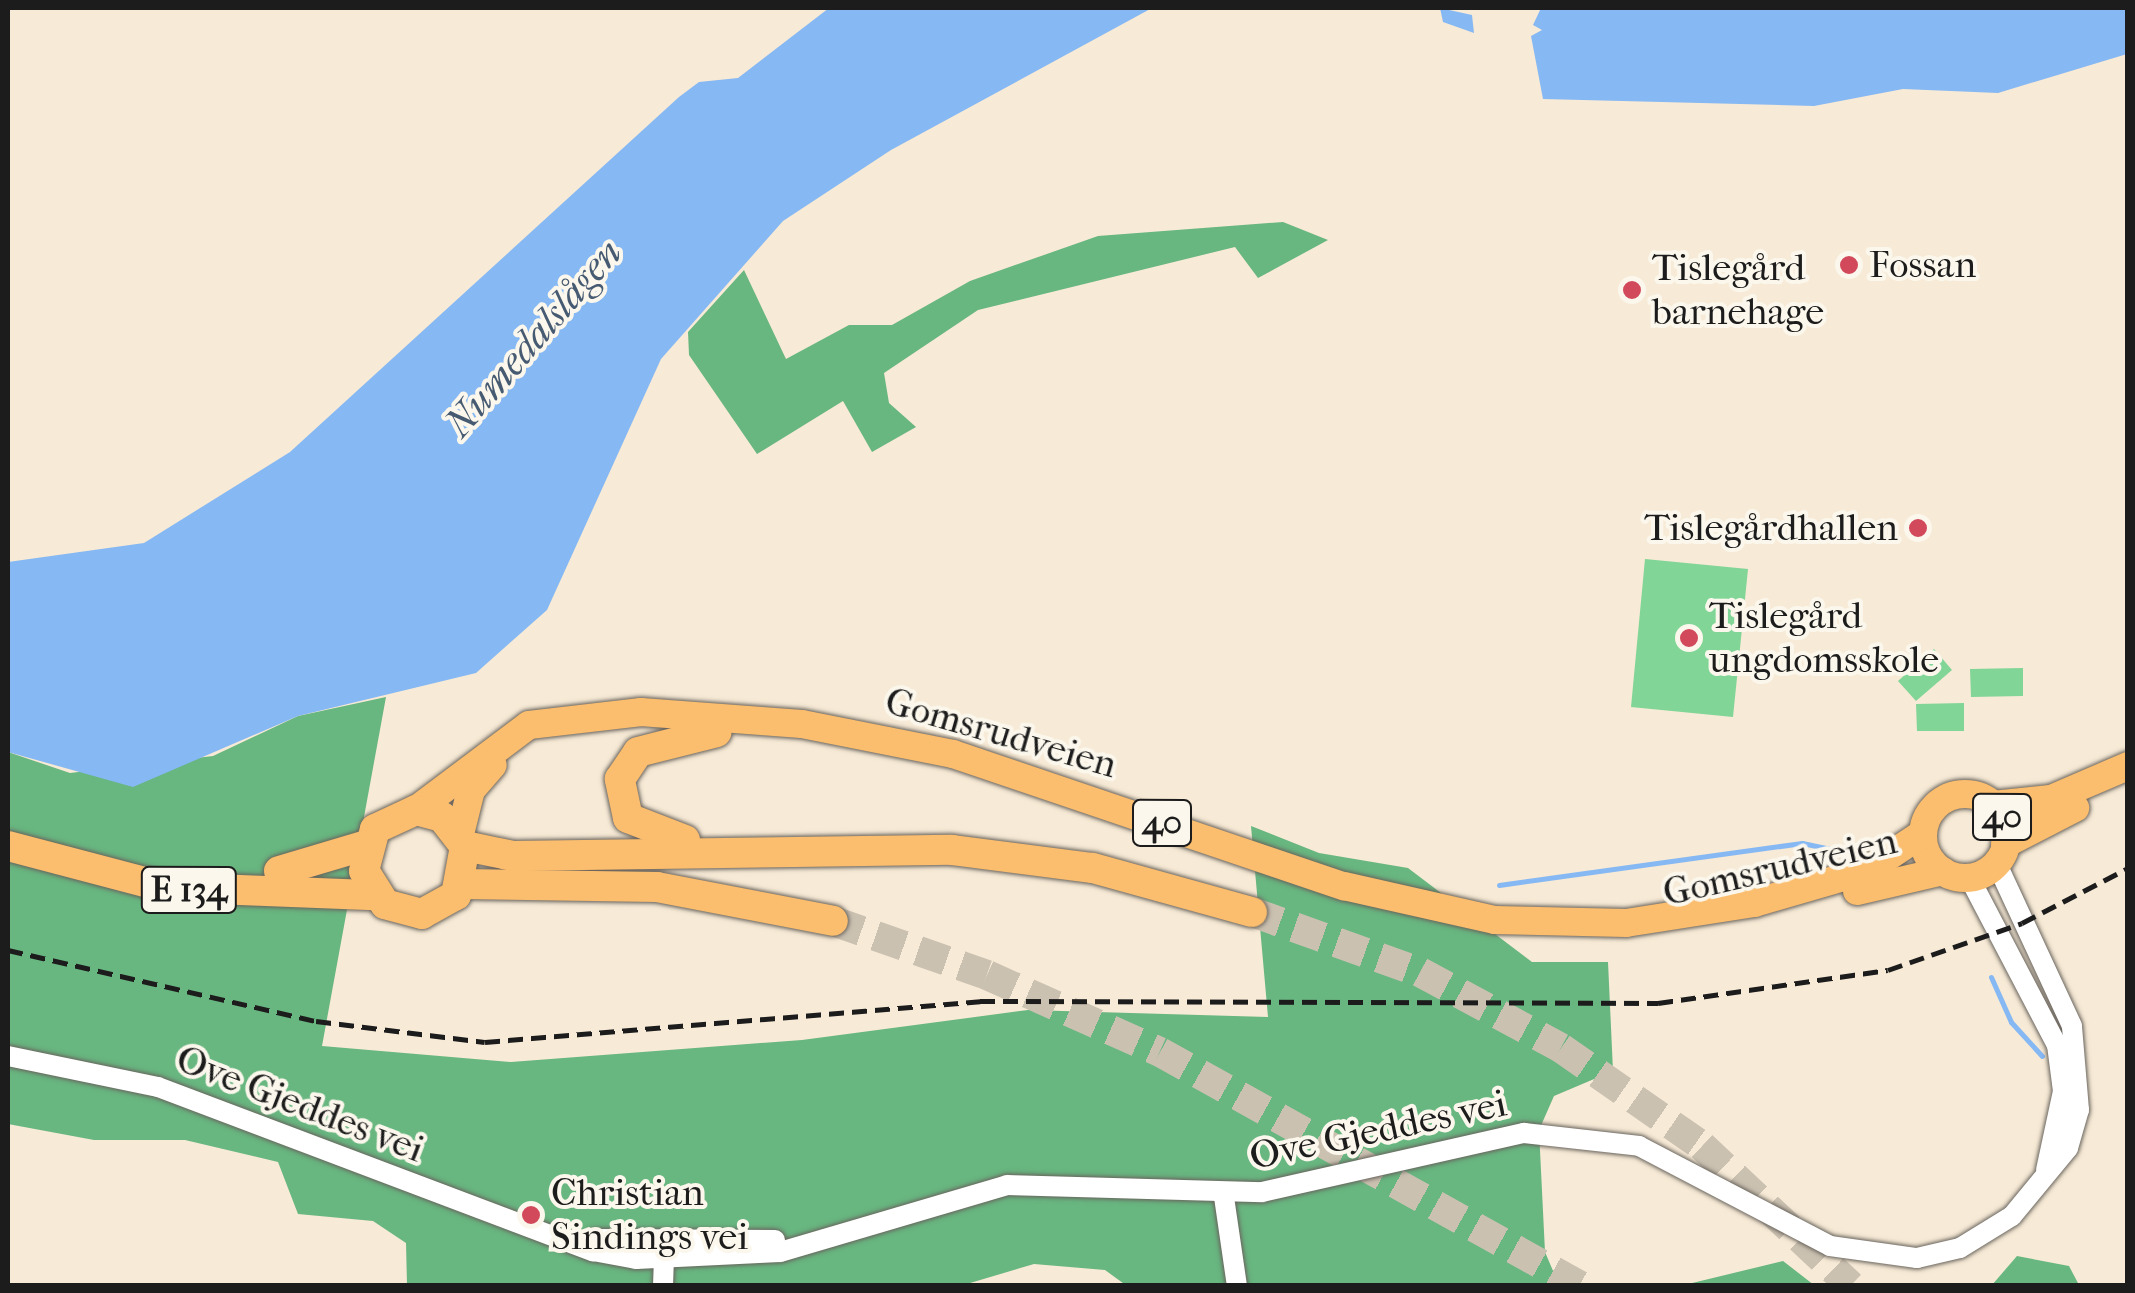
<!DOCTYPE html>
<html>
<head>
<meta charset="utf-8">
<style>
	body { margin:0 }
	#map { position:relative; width:2135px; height:1293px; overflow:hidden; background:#f7ead6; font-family:"IM FELL French Canon",serif }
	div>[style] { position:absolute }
	.green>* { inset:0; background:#81d597 }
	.forest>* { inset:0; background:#68b680 }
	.water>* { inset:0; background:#86b8f3 }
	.stream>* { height:5px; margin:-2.5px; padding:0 2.5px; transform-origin:2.5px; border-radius:2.5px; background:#86b8f3 }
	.highway-tunnel>* { height:30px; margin-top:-15px; transform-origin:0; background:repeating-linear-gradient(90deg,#cbc1b1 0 30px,transparent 0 45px) }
	.roads { filter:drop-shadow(0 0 2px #69645d) drop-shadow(0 0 2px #69645d) }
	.minor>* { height:20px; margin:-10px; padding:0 10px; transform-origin:10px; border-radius:10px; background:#fff }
	.major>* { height:28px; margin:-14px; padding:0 14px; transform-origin:14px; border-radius:14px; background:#fbbd6e }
	.major>.ring { margin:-14px; padding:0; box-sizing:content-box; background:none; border:28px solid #fbbd6e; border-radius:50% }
	.highway>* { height:30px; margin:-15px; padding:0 15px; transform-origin:15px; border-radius:15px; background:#fbbd6e }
	.rail>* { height:5px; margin-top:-2.5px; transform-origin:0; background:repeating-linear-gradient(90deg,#1c1c1c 0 15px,transparent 0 23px) }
	.dots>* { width:28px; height:28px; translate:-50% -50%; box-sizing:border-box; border:5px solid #fbf7ec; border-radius:50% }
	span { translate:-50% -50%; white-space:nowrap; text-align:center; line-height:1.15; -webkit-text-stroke:8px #fbf7ec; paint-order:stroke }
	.shield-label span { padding:2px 8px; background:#fbf7ec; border:2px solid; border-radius:8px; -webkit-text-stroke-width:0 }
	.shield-label { font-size:35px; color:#1c1c1c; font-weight:700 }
	.poi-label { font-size:38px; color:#1c1c1c }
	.left { translate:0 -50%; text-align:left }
	.right { translate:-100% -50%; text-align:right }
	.street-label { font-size:38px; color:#1c1c1c }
	.water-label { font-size:40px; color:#465a72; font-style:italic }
	.frame { position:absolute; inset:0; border:10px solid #1c1c1c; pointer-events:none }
</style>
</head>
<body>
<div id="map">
	<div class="green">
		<div style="clip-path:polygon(1645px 559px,1748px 569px,1733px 717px,1631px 707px)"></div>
		<div style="clip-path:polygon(1934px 649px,1952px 670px,1916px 701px,1898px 681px)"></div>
		<div style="clip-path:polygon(2023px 668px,2023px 696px,1971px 697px,1970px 669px)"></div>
		<div style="clip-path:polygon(1964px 703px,1964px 731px,1917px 731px,1916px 704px)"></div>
	</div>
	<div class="forest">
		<div style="clip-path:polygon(1283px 222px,1328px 240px,1258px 278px,1235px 247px,978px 310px,884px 373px,889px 403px,916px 427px,872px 452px,843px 401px,757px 454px,689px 355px,688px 332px,744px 270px,786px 359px,849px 325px,892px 325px,970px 281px,1098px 236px)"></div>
		<div style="clip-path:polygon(386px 697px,322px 1046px,511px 1062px,802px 1040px,1028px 1010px,1268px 1017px,1251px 826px,1319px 853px,1408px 868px,1532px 962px,1608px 962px,1613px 1071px,1554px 1096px,1539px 1130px,1545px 1252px,1559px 1285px,1127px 1286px,1105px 1270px,1034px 1264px,960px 1286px,407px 1285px,406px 1243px,373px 1221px,298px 1214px,278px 1162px,185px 1140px,94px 1140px,8px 1124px,8px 752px,70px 773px,213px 756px,298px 716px)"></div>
		<div style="clip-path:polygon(2017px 1256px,2069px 1266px,2079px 1285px,1992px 1285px)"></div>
		<div style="clip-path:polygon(1783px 1261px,1814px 1285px,1684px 1285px)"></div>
	</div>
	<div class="water">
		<div style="clip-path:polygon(829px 8px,1152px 8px,891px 150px,783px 221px,661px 359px,547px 610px,476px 673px,298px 716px,133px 787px,8px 752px,8px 562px,144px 543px,290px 452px,679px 97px,699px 82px,738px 78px)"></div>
		<div style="clip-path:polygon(1440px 8px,1472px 15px,1474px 33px,1443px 22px)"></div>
		<div style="clip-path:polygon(1541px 8px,2127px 8px,2127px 54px,1998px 93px,1903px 89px,1814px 106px,1543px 99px,1531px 36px,1542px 30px,1533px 25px)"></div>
	</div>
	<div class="stream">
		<div style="left:1499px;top:885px;width:306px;rotate:-7.9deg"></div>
		<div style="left:1802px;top:843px;width:34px;rotate:12deg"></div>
		<div style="left:1991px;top:977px;width:49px;rotate:66deg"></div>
		<div style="left:2011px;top:1022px;width:46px;rotate:47.6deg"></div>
	</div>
	<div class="highway-tunnel">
		<div style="left:1252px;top:912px;width:178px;rotate:19.7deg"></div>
		<div style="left:1420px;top:972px;width:160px;rotate:28.3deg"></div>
		<div style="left:1561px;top:1048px;width:172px;rotate:34.8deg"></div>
		<div style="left:1702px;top:1146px;width:204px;rotate:43.2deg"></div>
		<div style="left:833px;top:921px;width:163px;rotate:19.3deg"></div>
		<div style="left:987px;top:975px;width:189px;rotate:24deg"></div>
		<div style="left:1160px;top:1052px;width:481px;rotate:29.1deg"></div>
	</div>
	<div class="roads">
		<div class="minor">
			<div style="left:1969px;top:877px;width:190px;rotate:62.4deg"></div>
			<div style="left:2057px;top:1045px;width:46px;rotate:82.6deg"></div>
			<div style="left:2063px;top:1091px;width:81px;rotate:102.1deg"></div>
			<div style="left:8px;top:1056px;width:153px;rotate:11.7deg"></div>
			<div style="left:158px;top:1087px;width:465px;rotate:20.7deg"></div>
			<div style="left:593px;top:1251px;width:44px;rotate:10.5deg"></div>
			<div style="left:636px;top:1259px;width:144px;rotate:-2.8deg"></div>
			<div style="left:780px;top:1252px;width:237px;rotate:-16.4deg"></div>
			<div style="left:1007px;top:1185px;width:255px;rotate:1.6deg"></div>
			<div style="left:1262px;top:1192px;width:269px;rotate:-12.7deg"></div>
			<div style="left:1524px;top:1133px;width:116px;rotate:6.4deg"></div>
			<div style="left:1639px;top:1146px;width:216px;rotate:27.6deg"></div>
			<div style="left:1830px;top:1246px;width:88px;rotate:7.9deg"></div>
			<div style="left:1917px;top:1258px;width:44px;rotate:-13.1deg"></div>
			<div style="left:1960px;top:1248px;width:61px;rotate:-31.6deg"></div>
			<div style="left:2012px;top:1216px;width:88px;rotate:-50.5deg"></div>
			<div style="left:2068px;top:1148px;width:40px;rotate:-74deg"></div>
			<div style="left:2079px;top:1110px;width:84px;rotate:-94.8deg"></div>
			<div style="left:2072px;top:1026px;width:181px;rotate:-114.9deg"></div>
			<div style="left:1224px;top:1197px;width:90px;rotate:81.7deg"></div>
			<div style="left:594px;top:1239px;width:181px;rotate:0.3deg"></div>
			<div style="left:663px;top:1286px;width:35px;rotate:-88deg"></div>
		</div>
		<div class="major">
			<div class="ring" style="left:1923px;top:794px;width:56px;height:56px"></div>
			<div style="left:1993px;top:805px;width:58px;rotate:-5.9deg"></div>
			<div style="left:2051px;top:799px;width:84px;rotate:-23.2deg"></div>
			<div style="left:416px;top:810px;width:141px;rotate:-37deg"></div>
			<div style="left:529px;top:725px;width:113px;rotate:-6.6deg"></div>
			<div style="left:641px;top:712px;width:161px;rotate:4.3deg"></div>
			<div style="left:802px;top:724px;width:154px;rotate:11.2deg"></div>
			<div style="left:953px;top:754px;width:413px;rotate:18.7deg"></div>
			<div style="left:1344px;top:886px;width:155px;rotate:12.7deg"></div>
			<div style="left:1495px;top:920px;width:131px;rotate:1.3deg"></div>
			<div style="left:1626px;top:923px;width:130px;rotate:-8.9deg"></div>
			<div style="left:1754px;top:903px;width:119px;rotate:-16.1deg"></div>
			<div style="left:1868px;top:870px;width:65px;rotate:-33.7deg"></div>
			<div style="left:460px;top:834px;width:45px;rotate:-76deg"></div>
			<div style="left:471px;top:790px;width:33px;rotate:-49deg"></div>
			<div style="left:2005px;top:844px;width:79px;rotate:-27.2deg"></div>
			<div style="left:1857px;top:891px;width:88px;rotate:-13.1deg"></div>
		</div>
		<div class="highway">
			<div style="left:685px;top:840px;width:61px;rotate:-158.9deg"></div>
			<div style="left:628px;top:818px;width:40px;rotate:-102deg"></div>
			<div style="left:620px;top:779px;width:32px;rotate:-56deg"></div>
			<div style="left:638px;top:752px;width:81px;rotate:-14.2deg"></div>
			<div style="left:8px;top:846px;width:160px;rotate:14.8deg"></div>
			<div style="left:163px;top:887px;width:212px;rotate:2.2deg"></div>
			<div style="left:465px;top:846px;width:50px;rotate:100.4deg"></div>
			<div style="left:456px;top:895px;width:39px;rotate:151deg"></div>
			<div style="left:422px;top:914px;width:38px;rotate:-165deg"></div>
			<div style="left:385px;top:904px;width:39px;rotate:-122deg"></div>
			<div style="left:364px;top:871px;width:43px;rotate:-75.3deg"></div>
			<div style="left:375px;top:829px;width:45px;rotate:-24.9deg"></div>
			<div style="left:416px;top:810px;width:27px;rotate:15deg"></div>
			<div style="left:442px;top:817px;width:37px;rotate:52deg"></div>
			<div style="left:465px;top:846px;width:49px;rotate:11.8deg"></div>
			<div style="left:513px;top:856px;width:439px;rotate:-0.8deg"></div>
			<div style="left:952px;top:850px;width:142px;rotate:7.3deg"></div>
			<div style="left:1093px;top:868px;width:165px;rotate:15.5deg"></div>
			<div style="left:279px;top:871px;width:91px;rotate:-16.6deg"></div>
			<div style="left:463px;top:884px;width:194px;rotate:0.9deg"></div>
			<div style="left:657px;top:887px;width:179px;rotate:10.9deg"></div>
		</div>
	</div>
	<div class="rail">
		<div style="left:8px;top:950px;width:316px;rotate:13deg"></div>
		<div style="left:316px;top:1021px;width:170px;rotate:7.1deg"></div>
		<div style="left:485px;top:1042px;width:497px;rotate:-4.7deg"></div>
		<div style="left:980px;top:1001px;width:678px;rotate:0.17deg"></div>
		<div style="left:1658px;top:1003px;width:232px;rotate:-8.2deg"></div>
		<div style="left:1888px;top:970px;width:142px;rotate:-19.3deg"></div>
		<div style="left:2022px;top:923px;width:119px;rotate:-27.4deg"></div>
	</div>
	<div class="dots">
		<div style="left:1849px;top:265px;background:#d1495b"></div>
		<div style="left:1632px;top:290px;background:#d1495b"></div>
		<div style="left:1918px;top:528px;background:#d1495b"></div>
		<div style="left:1689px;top:638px;background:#d1495b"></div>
		<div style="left:531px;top:1215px;background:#d1495b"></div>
	</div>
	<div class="shield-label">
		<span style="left:2002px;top:817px">40</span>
		<span style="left:1162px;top:823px">40</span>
		<span style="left:189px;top:890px">E 134</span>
	</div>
	<div class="poi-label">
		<span class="left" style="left:1869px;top:265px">Fossan</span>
		<span class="left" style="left:1652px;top:290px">Tislegård<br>barnehage</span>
		<span class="right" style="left:1898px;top:528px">Tislegårdhallen</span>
		<span class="left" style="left:1709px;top:638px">Tislegård<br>ungdomsskole</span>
		<span class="left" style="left:551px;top:1215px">Christian<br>Sindings vei</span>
	</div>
	<div class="street-label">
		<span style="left:1001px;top:733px;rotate:16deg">Gomsrudveien</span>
		<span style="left:1780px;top:867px;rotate:-13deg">Gomsrudveien</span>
		<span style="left:300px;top:1104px;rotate:21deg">Ove Gjeddes vei</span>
		<span style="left:1378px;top:1130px;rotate:-12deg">Ove Gjeddes vei</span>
	</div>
	<div class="water-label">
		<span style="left:533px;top:338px;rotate:-49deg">Numedalslågen</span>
	</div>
	<div class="frame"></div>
</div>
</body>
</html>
